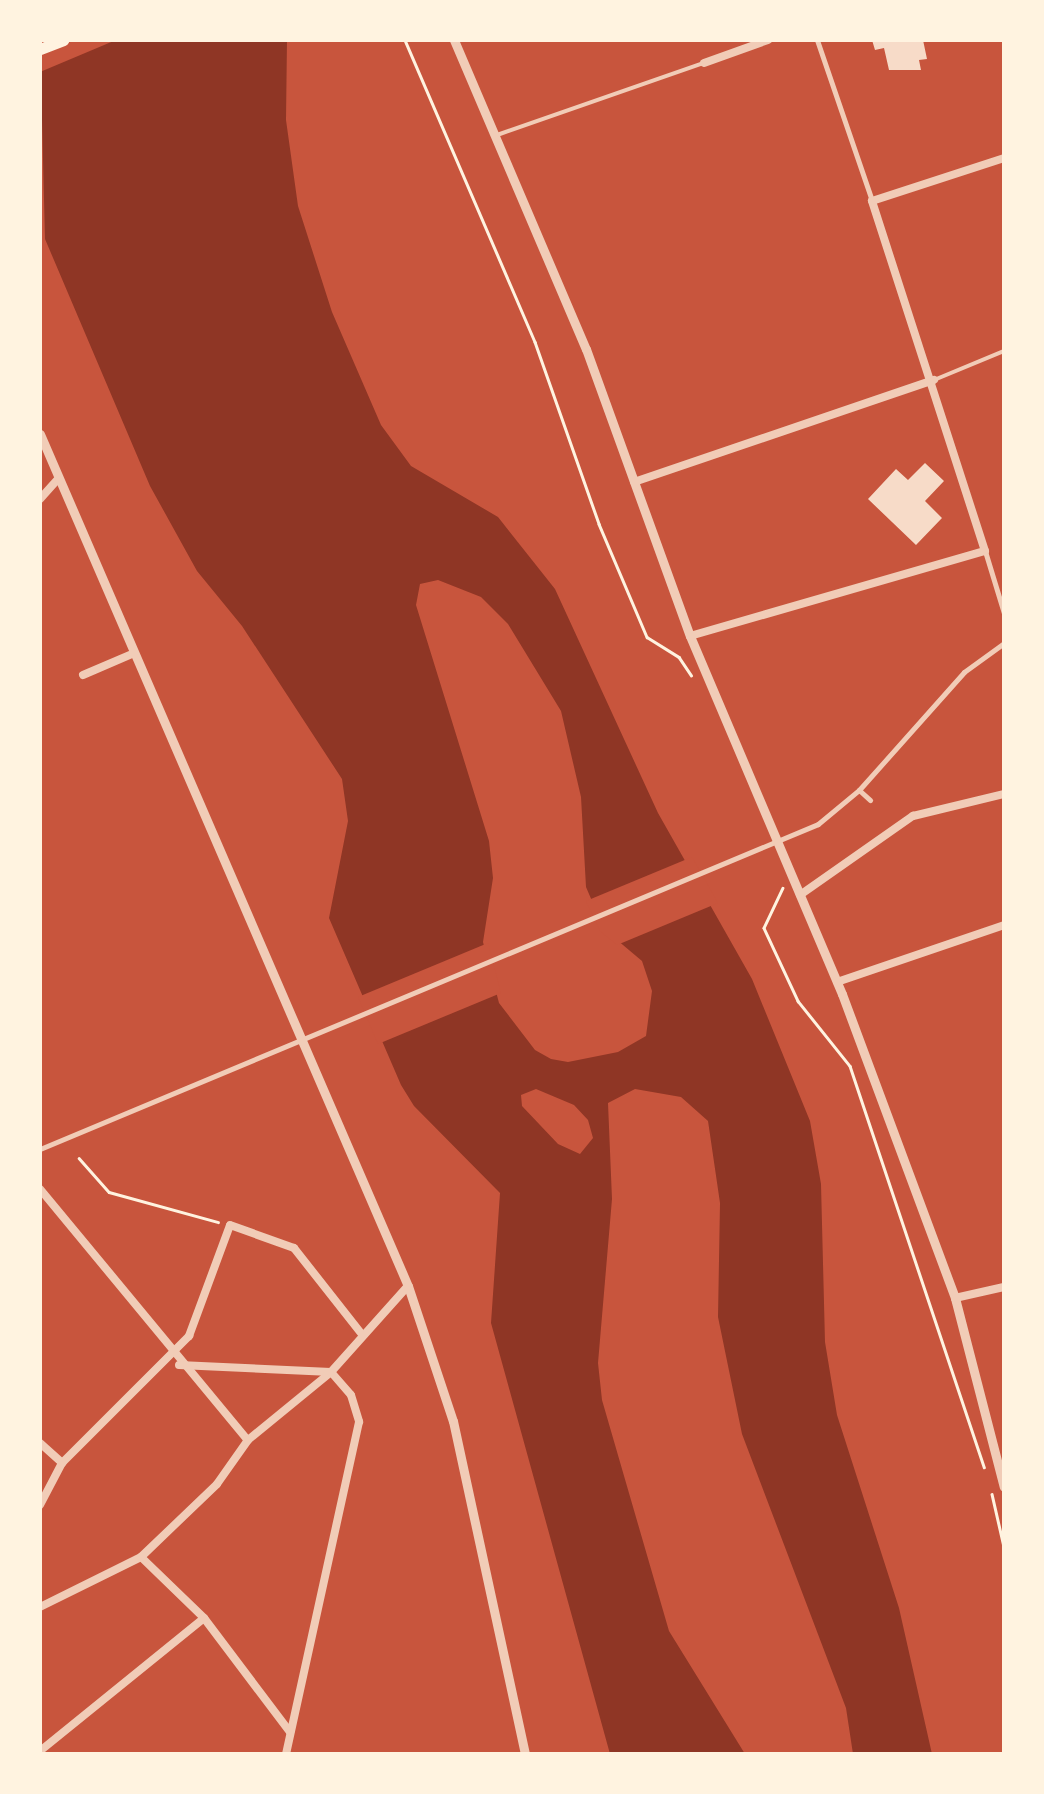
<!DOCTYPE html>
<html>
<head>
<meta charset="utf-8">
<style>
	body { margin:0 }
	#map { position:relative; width:1044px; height:1794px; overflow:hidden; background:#c8553d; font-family:"Fira Sans",sans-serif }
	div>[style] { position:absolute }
	.water>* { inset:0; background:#8f3625 }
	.pier>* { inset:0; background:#c8553d }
	.building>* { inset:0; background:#f7dbc8 }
	.path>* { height:2.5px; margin:-1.25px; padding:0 1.25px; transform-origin:1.25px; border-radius:1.25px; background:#fff3e0 }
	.service>* { height:4px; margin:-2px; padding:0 2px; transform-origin:2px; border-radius:2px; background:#f1ccb7 }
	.pedestrian>* { height:5px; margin:-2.5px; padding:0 2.5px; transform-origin:2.5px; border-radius:2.5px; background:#f1ccb7 }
	.minor>* { height:8px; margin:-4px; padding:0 4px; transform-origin:4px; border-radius:4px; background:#f1ccb7 }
	.tertiary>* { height:9px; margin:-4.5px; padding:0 4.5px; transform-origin:4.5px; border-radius:4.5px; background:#f1ccb7 }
	.primary>* { height:11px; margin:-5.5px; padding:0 5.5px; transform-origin:5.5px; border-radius:5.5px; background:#fff3e0 }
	span { translate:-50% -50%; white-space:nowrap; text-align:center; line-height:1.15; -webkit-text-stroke:8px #fff3e0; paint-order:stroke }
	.frame { position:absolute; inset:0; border:42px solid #fff3e0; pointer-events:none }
</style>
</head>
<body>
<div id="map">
	<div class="water">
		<div style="clip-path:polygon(evenodd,40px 40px,287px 40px,286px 120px,298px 206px,332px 312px,381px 425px,411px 466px,498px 517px,555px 589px,658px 813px,752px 979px,810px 1121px,821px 1184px,825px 1342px,837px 1415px,899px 1608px,932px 1754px,853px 1754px,846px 1708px,742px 1434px,718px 1317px,720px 1203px,708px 1121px,681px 1097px,635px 1089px,608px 1103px,612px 1199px,598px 1363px,602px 1400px,669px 1631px,745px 1754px,610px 1754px,491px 1323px,500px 1193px,414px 1106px,401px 1085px,329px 918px,348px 821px,342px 779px,242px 626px,197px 571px,150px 486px,45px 239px,40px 40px,438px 580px,481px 597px,508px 624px,561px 711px,581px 797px,586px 887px,604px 929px,642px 961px,652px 991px,646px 1036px,618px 1052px,568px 1062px,551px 1059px,535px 1050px,499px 1003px,483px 942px,493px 878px,489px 841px,416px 605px,420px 584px,438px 580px,40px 40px,536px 1089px,574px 1105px,588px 1120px,593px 1138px,580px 1154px,558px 1144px,522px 1106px,521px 1095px,536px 1089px)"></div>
	</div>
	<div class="pier">
		<div style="clip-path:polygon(40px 40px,116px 40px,40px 72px)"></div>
		<div style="clip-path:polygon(692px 857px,718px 903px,617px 945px,600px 931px,586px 901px)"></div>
		<div style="clip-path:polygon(488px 943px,501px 993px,378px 1044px,358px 997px)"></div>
	</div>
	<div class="building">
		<div style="clip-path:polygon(872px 40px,923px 40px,927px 59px,919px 60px,921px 70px,889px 70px,884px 48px,875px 50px)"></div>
		<div style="clip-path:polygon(925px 463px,944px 481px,925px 501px,942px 518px,916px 545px,868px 499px,896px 469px,908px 480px)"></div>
	</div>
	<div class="path">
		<div style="left:405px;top:40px;width:329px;rotate:66.7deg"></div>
		<div style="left:535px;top:342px;width:193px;rotate:70.6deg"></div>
		<div style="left:599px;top:524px;width:123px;rotate:67deg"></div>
		<div style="left:647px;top:637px;width:38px;rotate:32deg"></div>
		<div style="left:679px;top:657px;width:22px;rotate:56deg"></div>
		<div style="left:783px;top:888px;width:44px;rotate:115.4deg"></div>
		<div style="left:764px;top:928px;width:81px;rotate:65deg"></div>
		<div style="left:798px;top:1001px;width:83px;rotate:51.3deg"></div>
		<div style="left:850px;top:1066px;width:423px;rotate:71.5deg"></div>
		<div style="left:79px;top:1158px;width:45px;rotate:48.6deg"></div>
		<div style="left:109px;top:1192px;width:113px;rotate:15.4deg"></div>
		<div style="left:992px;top:1494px;width:54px;rotate:77.2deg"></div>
	</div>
	<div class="service">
		<div style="left:497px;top:135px;width:219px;rotate:-19.2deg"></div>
		<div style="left:934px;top:380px;width:76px;rotate:-22.5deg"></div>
	</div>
	<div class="pedestrian">
		<div style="left:817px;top:40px;width:170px;rotate:71.1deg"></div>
		<div style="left:985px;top:551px;width:65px;rotate:73deg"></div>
		<div style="left:859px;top:790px;width:15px;rotate:42deg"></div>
		<div style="left:40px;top:1149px;width:843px;rotate:-22.67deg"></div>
		<div style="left:818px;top:824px;width:53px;rotate:-39.7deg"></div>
		<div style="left:859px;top:790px;width:158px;rotate:-48.3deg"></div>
		<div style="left:964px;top:672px;width:49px;rotate:-35.9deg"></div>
	</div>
	<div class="minor">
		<div style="left:704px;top:63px;width:68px;rotate:-19.8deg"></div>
		<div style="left:634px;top:482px;width:317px;rotate:-18.8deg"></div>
		<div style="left:40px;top:499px;width:28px;rotate:-48deg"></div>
		<div style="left:690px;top:636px;width:307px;rotate:-16.1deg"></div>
		<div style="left:985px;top:551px;width:368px;rotate:-107.9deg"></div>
		<div style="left:872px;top:201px;width:139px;rotate:-18deg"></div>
		<div style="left:83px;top:675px;width:53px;rotate:-23.2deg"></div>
		<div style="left:800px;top:895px;width:138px;rotate:-35deg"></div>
		<div style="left:913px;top:816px;width:94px;rotate:-13.6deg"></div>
		<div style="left:837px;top:982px;width:176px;rotate:-18.8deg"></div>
		<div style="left:40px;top:1189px;width:326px;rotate:50.4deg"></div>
		<div style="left:955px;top:1298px;width:50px;rotate:-12.7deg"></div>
		<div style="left:179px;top:1365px;width:152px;rotate:2.6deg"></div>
		<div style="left:331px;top:1372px;width:30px;rotate:49deg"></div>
		<div style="left:351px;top:1395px;width:28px;rotate:73deg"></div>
		<div style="left:359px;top:1422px;width:340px;rotate:102.4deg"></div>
		<div style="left:40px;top:1443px;width:30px;rotate:42deg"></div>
		<div style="left:40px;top:1505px;width:47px;rotate:-62.4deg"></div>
		<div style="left:62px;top:1463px;width:180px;rotate:-45deg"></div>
		<div style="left:189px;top:1336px;width:118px;rotate:-69.7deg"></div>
		<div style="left:230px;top:1225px;width:68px;rotate:19.8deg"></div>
		<div style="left:294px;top:1248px;width:108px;rotate:51.8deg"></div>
		<div style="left:141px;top:1557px;width:88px;rotate:44.1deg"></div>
		<div style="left:204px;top:1618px;width:143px;rotate:53deg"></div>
		<div style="left:40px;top:1607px;width:113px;rotate:-26.3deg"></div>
		<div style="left:141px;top:1557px;width:105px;rotate:-43.8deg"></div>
		<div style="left:217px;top:1484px;width:54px;rotate:-54.8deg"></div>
		<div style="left:248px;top:1440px;width:107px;rotate:-39.3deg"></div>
		<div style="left:331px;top:1372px;width:115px;rotate:-48.2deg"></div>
		<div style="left:40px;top:1751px;width:211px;rotate:-39deg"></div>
	</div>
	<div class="tertiary">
		<div style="left:454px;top:40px;width:336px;rotate:66.9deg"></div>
		<div style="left:586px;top:349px;width:305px;rotate:70.1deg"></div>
		<div style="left:690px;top:636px;width:389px;rotate:67deg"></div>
		<div style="left:842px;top:994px;width:324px;rotate:69.6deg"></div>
		<div style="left:955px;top:1298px;width:195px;rotate:75.5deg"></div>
		<div style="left:40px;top:434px;width:928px;rotate:66.64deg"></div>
		<div style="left:408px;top:1286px;width:142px;rotate:71.6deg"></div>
		<div style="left:453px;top:1421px;width:341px;rotate:77.8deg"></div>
	</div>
	<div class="primary">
		<div style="left:40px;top:49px;width:25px;rotate:-21deg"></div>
	</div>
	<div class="frame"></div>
</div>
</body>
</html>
